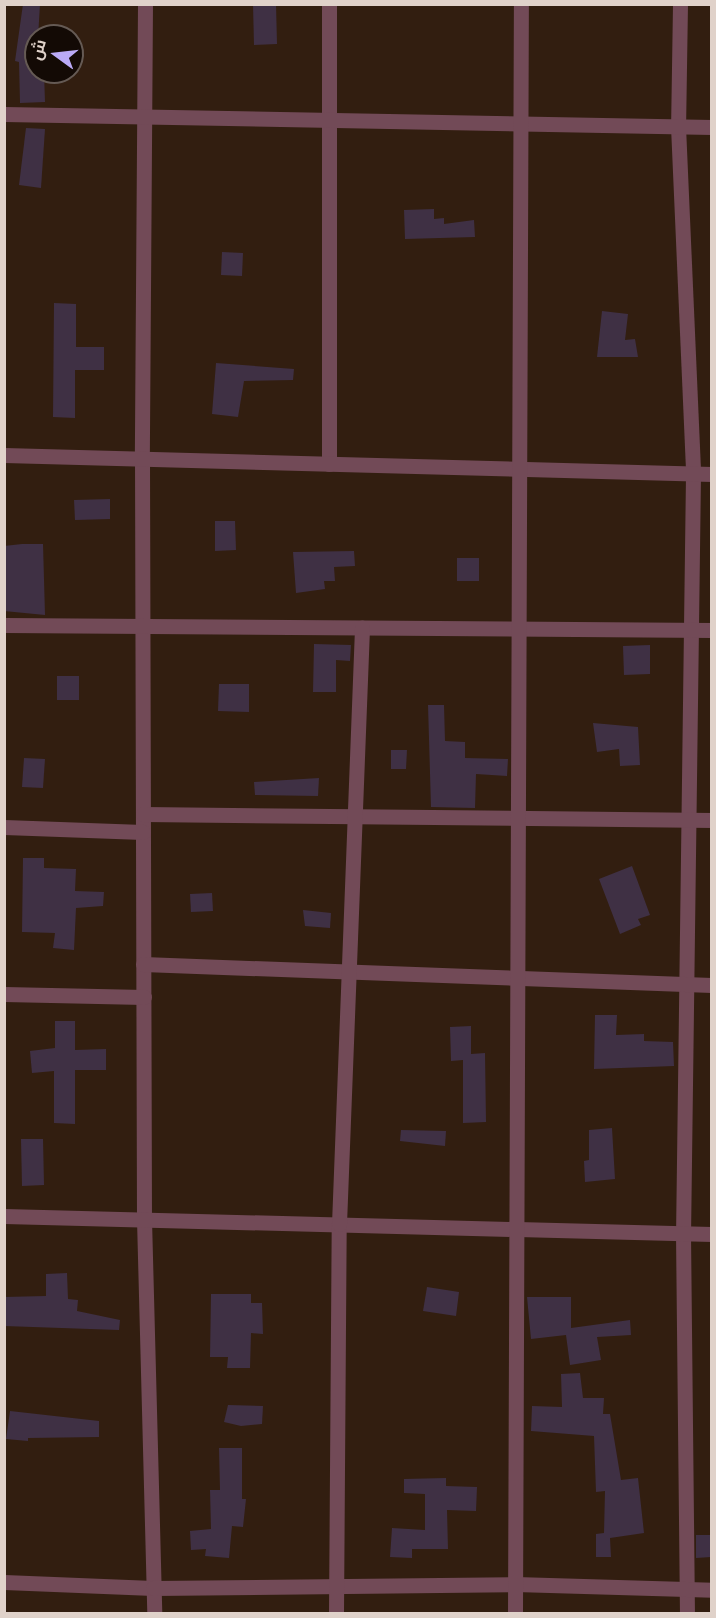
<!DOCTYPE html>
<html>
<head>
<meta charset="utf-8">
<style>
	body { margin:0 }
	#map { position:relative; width:716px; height:1618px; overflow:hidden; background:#321e10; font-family:"Nunito Sans",Cairo,sans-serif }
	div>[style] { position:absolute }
	.building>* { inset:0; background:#3f3044 }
	.minor>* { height:15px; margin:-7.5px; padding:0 7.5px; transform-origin:7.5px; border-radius:7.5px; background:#724a57 }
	span { translate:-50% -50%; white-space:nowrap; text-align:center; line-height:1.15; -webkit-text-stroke:6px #130a05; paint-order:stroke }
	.frame { position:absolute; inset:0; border:6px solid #e0d2ca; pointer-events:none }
	.north { position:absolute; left:24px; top:24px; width:60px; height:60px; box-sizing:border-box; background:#130a05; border:2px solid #655a54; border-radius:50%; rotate:285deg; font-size:16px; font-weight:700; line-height:24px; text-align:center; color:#e0d2ca }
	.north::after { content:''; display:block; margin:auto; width:21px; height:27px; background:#baaaf6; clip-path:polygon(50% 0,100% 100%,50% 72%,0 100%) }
</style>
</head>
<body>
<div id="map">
	<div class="building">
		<div style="clip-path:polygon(23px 4px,40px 4px,36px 72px,44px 72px,45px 102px,20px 103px,19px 62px,15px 61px)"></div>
		<div style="clip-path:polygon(253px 4px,276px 4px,277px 44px,254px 45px)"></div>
		<div style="clip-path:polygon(26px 128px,45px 129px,41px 188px,19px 185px)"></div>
		<div style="clip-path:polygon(434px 209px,434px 219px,444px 218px,444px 224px,474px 220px,475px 237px,405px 239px,404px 210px)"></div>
		<div style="clip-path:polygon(222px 252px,243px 253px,242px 276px,221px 275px)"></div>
		<div style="clip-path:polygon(54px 303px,76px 304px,76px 347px,104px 347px,104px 370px,75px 370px,75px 418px,53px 417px)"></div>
		<div style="clip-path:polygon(602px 311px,628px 314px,625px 340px,635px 339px,638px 357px,597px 357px)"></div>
		<div style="clip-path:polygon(216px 363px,294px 369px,293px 380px,244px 381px,238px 417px,212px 414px)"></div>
		<div style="clip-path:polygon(110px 499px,110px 519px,75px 520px,74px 500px)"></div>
		<div style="clip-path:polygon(215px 521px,235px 521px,236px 550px,215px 551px)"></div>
		<div style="clip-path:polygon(22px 544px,43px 544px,45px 615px,4px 611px,4px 546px)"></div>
		<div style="clip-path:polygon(354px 551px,355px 566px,334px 567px,335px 581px,324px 581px,325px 589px,296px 593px,293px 552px)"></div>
		<div style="clip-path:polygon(457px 558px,479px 558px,479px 581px,457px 581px)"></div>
		<div style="clip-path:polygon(314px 644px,351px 645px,350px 661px,336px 660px,336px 692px,313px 692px)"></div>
		<div style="clip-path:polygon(650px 645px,650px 674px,624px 675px,623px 646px)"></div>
		<div style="clip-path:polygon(57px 676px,79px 676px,79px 700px,57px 700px)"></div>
		<div style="clip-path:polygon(219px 684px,249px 684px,249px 712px,218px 711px)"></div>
		<div style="clip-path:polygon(428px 705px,444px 705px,445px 741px,465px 742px,465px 758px,508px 759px,507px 776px,476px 774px,475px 808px,431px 807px)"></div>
		<div style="clip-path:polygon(593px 723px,638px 727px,640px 765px,620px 766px,619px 749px,597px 752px)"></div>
		<div style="clip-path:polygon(391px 750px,407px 750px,406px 769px,391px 769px)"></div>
		<div style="clip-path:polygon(24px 758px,45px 759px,43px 788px,22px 787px)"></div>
		<div style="clip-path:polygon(319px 778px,318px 796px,255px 795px,254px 782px)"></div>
		<div style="clip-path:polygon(23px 858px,44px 858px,44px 868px,76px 869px,75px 891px,104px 892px,103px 906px,76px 908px,74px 950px,53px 948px,55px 933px,22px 932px)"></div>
		<div style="clip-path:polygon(632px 866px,650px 915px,638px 919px,641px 925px,620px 934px,599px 879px)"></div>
		<div style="clip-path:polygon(212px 893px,213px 911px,191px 912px,190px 894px)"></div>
		<div style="clip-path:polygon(303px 910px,331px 913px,330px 928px,305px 926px)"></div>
		<div style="clip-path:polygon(595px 1015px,617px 1015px,616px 1035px,644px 1034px,644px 1041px,673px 1042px,674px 1066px,594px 1069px)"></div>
		<div style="clip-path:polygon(55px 1021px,75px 1021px,75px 1050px,106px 1049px,106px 1070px,75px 1070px,75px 1124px,54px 1123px,54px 1071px,32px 1073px,30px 1051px,55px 1048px)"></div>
		<div style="clip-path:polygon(471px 1026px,471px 1054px,485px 1053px,486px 1122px,463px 1123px,463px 1060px,451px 1061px,450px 1027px)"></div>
		<div style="clip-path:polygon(612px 1128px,615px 1179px,585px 1182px,584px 1161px,589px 1160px,589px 1130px)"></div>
		<div style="clip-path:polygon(401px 1130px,446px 1131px,445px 1146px,400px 1141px)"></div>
		<div style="clip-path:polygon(21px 1139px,43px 1139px,44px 1185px,22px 1186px)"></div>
		<div style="clip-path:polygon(67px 1273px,68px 1299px,78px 1300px,77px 1311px,120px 1320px,119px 1330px,4px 1326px,4px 1297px,46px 1296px,46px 1274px)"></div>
		<div style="clip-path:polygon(427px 1287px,459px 1292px,456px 1316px,423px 1311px)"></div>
		<div style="clip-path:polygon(211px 1294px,251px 1294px,251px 1303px,262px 1303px,263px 1334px,251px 1333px,250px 1368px,227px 1368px,228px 1357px,210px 1357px)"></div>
		<div style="clip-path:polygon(527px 1297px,571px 1297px,571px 1328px,630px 1320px,631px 1335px,597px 1337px,601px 1360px,570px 1365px,566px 1335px,531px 1339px)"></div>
		<div style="clip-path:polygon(580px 1373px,583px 1398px,604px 1398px,603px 1414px,610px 1414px,621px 1480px,638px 1478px,644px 1533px,610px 1538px,611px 1557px,596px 1557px,596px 1534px,604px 1533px,605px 1491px,596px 1492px,594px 1436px,531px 1431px,532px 1406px,562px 1407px,561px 1374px)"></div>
		<div style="clip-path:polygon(228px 1405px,263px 1406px,262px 1424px,241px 1426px,224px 1422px)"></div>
		<div style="clip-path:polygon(10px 1411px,99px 1421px,99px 1437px,28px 1438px,28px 1441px,6px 1439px)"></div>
		<div style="clip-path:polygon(219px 1448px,242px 1448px,242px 1499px,246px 1499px,243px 1527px,232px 1526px,229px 1558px,205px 1556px,206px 1549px,191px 1550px,190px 1531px,211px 1529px,210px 1490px,220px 1490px)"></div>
		<div style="clip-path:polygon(446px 1478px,446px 1486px,477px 1487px,476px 1511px,447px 1510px,448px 1549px,412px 1549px,412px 1558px,390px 1557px,392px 1528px,425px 1530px,425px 1494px,404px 1493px,404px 1479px)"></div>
		<div style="clip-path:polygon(696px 1535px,711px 1535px,711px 1557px,696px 1558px)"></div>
	</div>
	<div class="minor">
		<div style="left:145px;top:4px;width:454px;rotate:90.4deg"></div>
		<div style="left:142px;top:458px;width:761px;rotate:89.85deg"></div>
		<div style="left:144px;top:1219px;width:395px;rotate:88.5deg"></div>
		<div style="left:329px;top:4px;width:460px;rotate:90deg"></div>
		<div style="left:680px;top:4px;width:122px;rotate:90.9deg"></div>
		<div style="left:678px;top:126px;width:348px;rotate:87.5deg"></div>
		<div style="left:693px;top:474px;width:759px;rotate:90.75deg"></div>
		<div style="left:683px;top:1233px;width:381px;rotate:89.4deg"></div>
		<div style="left:4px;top:114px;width:708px;rotate:1.05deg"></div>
		<div style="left:4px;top:455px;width:708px;rotate:1.54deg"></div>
		<div style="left:4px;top:625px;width:708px;rotate:0.4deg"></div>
		<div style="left:143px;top:814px;width:569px;rotate:0.6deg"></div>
		<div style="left:4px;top:827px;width:139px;rotate:2.1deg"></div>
		<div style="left:143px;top:964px;width:569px;rotate:2.11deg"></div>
		<div style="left:4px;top:994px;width:140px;rotate:1.2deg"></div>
		<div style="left:4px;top:1216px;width:708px;rotate:1.46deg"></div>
		<div style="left:4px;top:1582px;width:149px;rotate:2.3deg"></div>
		<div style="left:153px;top:1588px;width:362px;rotate:-0.6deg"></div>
		<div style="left:515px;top:1584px;width:197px;rotate:1.7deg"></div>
		<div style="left:336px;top:1614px;width:390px;rotate:-89.6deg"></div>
		<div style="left:339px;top:1224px;width:597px;rotate:-87.79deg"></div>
		<div style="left:515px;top:1614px;width:1610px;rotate:-89.79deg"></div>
	</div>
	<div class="frame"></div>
	<div class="north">ش</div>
</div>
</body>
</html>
